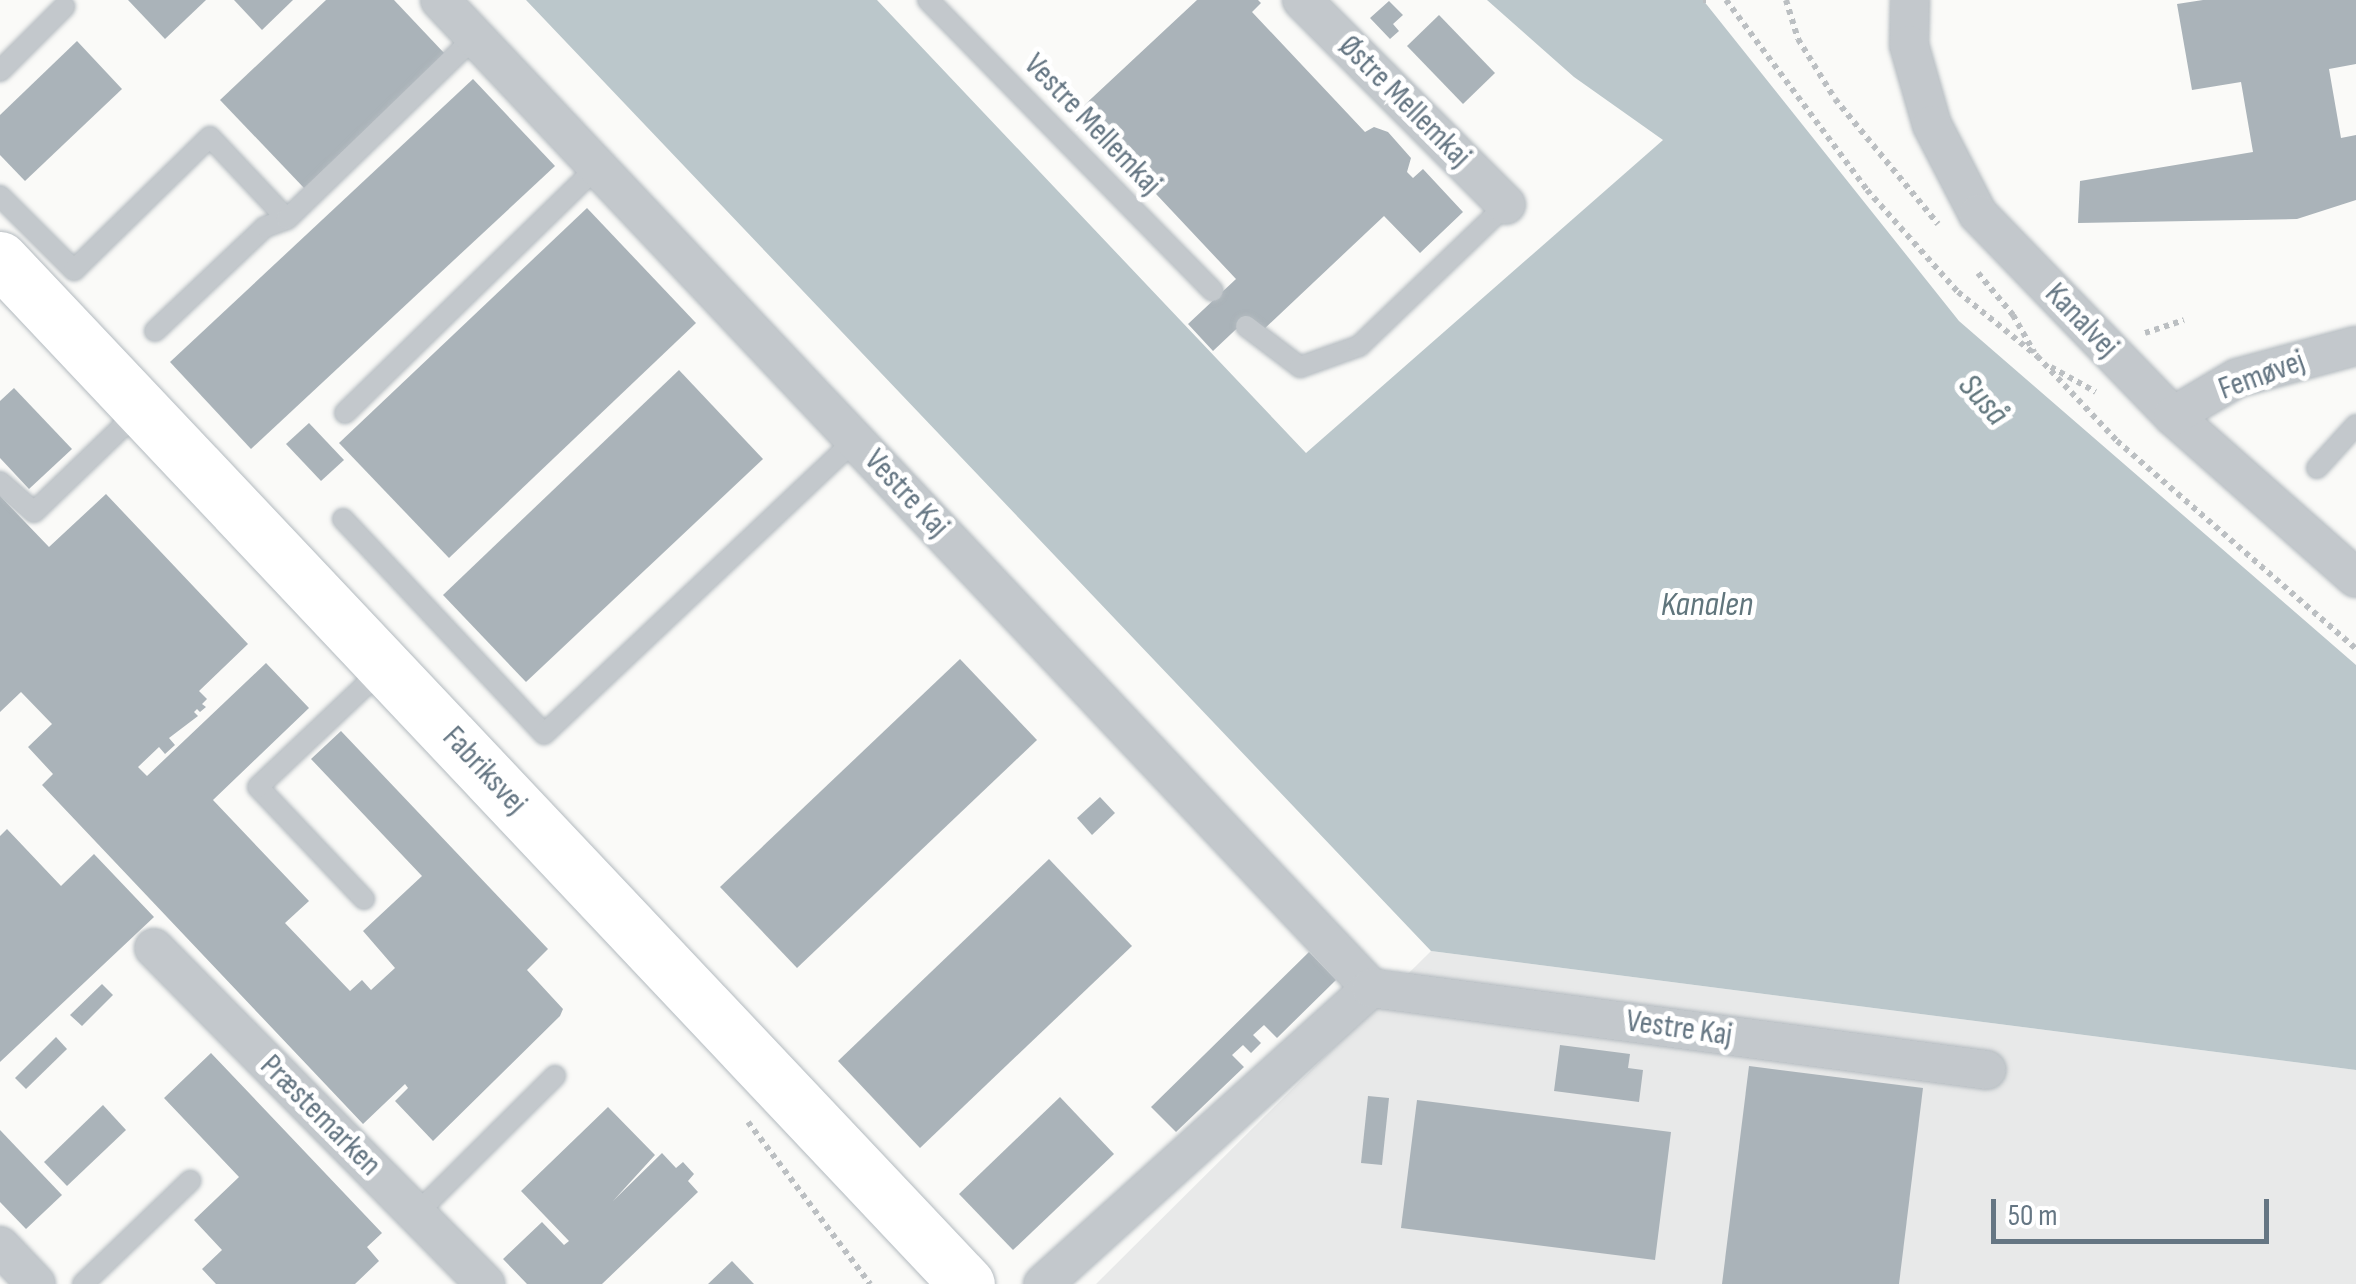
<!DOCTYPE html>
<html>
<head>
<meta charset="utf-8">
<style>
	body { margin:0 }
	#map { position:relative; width:2356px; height:1284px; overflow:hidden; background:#fafaf8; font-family:"Sofia Sans Condensed",sans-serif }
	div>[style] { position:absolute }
	.built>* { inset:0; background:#e8e9e9 }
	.water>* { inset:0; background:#bbc7cb }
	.building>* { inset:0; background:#aab3b9 }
	.path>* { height:6px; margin-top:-3px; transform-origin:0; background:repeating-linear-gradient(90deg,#bbbfc2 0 5px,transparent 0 10px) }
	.roads { filter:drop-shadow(0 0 2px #b3babf) drop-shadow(0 0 2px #b3babf) }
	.lane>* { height:20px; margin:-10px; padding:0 10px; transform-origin:10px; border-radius:10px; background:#c3c8cc }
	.street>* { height:38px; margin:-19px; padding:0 19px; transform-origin:19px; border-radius:19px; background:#c3c8cc }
	.secondary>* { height:55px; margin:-27.5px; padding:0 27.5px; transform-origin:27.5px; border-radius:27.5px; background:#fff }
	span { translate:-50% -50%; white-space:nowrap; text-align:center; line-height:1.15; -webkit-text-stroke:10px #fff; paint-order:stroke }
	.street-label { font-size:32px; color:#657683 }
	.water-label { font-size:35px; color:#60757c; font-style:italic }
	.scale { position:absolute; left:1991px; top:1199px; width:278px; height:45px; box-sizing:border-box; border:5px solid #657683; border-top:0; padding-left:12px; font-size:30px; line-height:35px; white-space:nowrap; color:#657683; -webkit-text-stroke:8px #fff; paint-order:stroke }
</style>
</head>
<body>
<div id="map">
	<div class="built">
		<div style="clip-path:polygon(1431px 951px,2356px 1070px,2356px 1284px,1096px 1284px)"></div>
	</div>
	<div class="water">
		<div style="clip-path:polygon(526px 0,877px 0,1306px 453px,1663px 140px,1574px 77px,1487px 0,1703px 0,1959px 321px,2356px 665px,2356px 1070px,1431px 951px)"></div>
	</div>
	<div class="building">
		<div style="clip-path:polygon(128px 0,206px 0,165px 39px)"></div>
		<div style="clip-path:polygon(234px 0,293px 0,262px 30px)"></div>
		<div style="clip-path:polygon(326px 0,394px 0,445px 54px,304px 188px,220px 100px)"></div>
		<div style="clip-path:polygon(1197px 0,1258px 0,1261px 3px,1252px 12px,1365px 132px,1374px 127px,1388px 132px,1411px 158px,1407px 172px,1413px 178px,1423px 169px,1463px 212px,1420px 253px,1384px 216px,1262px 331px,1249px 317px,1213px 351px,1188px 324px,1236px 279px,1078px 111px)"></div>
		<div style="clip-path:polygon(2203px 0,2356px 0,2356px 64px,2329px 69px,2341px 138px,2356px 135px,2356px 200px,2297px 219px,2078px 223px,2080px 181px,2253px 152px,2241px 82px,2192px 90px,2177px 4px)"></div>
		<div style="clip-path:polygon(1389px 1px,1403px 15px,1393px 24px,1399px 31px,1390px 39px,1370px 18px)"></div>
		<div style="clip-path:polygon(1439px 15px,1495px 73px,1463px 104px,1407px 46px)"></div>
		<div style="clip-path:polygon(77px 41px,122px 89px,25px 181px,0 155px,0 115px)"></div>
		<div style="clip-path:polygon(473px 79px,555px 166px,251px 449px,170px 362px)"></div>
		<div style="clip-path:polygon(587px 208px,696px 323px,449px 558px,339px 443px)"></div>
		<div style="clip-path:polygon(679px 370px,763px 459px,526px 682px,443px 595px)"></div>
		<div style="clip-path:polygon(14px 388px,72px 449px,29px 489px,0 458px,0 401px)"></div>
		<div style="clip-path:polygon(309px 423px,344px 460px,321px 481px,286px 444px)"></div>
		<div style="clip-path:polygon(106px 494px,248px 644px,199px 691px,207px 699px,202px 704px,206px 707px,200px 712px,197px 709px,194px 712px,198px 716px,169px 738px,175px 745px,165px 754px,159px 747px,138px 767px,147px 776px,266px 663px,309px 708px,213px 800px,309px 901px,285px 923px,350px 991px,362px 980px,371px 990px,395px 968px,363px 931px,422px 876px,311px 759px,341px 731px,548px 949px,527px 970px,563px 1009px,560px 1016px,433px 1141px,395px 1101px,408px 1088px,405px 1084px,363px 1124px,42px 785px,53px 774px,28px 747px,52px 724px,21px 692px,0 712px,0 496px,49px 547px)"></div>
		<div style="clip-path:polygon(960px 659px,1037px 740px,797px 968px,720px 887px)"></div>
		<div style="clip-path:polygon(1100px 797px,1115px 813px,1092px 835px,1077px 818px)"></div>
		<div style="clip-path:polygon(7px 829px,61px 886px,94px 854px,154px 917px,0 1062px,0 836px)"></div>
		<div style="clip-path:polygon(1049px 859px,1132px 946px,920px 1148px,838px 1061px)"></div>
		<div style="clip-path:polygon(1309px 952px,1336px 980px,1277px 1038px,1264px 1025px,1253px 1035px,1261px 1043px,1251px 1053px,1243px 1045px,1232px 1055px,1244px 1067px,1176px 1132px,1151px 1107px)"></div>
		<div style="clip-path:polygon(102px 984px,113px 995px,82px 1026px,70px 1015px)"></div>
		<div style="clip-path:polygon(56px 1037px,67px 1049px,26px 1089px,15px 1078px)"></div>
		<div style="clip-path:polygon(1560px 1045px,1630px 1054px,1628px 1068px,1643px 1070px,1639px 1102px,1554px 1091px)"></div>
		<div style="clip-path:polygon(211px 1053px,382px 1233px,367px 1247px,379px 1261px,355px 1284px,216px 1284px,202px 1269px,222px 1250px,194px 1220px,239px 1177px,164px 1098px)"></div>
		<div style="clip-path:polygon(1749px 1066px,1923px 1088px,1899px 1284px,1722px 1284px)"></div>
		<div style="clip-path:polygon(1368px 1096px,1389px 1098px,1382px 1165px,1361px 1163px)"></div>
		<div style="clip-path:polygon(1060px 1097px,1114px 1154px,1013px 1250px,959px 1194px)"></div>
		<div style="clip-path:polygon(1417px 1100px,1671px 1132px,1655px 1260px,1401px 1228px)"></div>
		<div style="clip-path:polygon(103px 1105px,126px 1130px,67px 1186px,44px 1162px)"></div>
		<div style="clip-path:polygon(608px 1107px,655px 1155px,613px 1201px,662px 1153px,676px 1168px,683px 1162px,694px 1174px,688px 1181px,698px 1192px,602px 1284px,527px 1284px,503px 1259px,542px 1222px,564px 1245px,569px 1241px,521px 1191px)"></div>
		<div style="clip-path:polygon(0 1130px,62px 1195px,26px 1229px,0 1202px)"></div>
		<div style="clip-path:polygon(732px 1261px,754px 1284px,708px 1284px)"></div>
	</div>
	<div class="path">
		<div style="left:1703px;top:0;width:3px"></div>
		<div style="left:1726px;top:0;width:237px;rotate:53.4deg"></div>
		<div style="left:1867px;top:190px;width:137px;rotate:48.3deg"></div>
		<div style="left:1958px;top:292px;width:102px;rotate:39deg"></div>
		<div style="left:2037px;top:356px;width:117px;rotate:46.7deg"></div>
		<div style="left:2117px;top:441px;width:317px;rotate:41deg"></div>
		<div style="left:1786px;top:0;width:41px;rotate:72.9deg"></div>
		<div style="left:1798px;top:39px;width:70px;rotate:58.3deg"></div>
		<div style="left:1835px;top:99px;width:162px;rotate:50.5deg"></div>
		<div style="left:1978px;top:273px;width:55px;rotate:50.2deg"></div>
		<div style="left:2013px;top:315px;width:43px;rotate:60.4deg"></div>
		<div style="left:2145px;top:333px;width:41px;rotate:-18.4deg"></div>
		<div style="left:2051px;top:367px;width:51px;rotate:29.1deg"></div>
		<div style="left:748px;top:1122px;width:203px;rotate:53deg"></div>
	</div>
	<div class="roads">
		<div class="lane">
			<div style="left:928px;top:0;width:407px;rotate:45.6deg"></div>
			<div style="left:0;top:71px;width:91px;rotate:-45deg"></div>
			<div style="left:0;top:196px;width:105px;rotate:45deg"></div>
			<div style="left:74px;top:270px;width:190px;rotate:-44.4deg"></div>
			<div style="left:210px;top:137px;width:112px;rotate:46.8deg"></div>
			<div style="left:1246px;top:326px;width:68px;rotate:37.2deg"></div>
			<div style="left:1300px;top:367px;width:63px;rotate:-19.6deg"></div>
			<div style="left:1359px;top:346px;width:204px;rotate:-43.8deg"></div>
			<div style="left:155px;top:331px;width:151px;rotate:-43.4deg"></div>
			<div style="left:265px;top:227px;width:23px;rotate:-20deg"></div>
			<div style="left:287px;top:219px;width:262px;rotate:-44.1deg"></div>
			<div style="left:345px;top:413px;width:352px;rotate:-44.3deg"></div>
			<div style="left:2317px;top:468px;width:58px;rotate:-47.8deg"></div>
			<div style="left:0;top:482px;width:45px;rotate:41.4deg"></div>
			<div style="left:34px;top:512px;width:147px;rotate:-43.9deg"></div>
			<div style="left:343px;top:519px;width:294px;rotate:46.9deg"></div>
			<div style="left:544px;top:734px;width:428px;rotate:-43.4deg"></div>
			<div style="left:364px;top:899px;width:154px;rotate:-133.4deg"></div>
			<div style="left:258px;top:787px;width:173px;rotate:-43.4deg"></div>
			<div style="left:416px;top:1214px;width:196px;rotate:-44.8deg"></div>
			<div style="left:83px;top:1284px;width:149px;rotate:-43.9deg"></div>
		</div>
		<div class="street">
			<div style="left:440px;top:0;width:1358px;rotate:46.7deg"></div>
			<div style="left:1371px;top:988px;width:442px;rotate:137.9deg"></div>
			<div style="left:1302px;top:0;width:289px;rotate:45.1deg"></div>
			<div style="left:1910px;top:0;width:45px;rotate:91.3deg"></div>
			<div style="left:1909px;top:45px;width:83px;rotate:74deg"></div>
			<div style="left:1932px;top:125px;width:100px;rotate:62.7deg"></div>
			<div style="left:1978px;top:214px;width:281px;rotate:46deg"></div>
			<div style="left:2173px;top:416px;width:244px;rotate:41.5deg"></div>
			<div style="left:2173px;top:416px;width:74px;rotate:-30.7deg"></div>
			<div style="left:2237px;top:378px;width:123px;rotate:-15.1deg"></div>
			<div style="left:154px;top:948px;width:472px;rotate:45.4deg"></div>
			<div style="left:1371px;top:988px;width:621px;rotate:7.58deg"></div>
			<div style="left:0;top:1246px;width:52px;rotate:46.5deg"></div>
		</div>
		<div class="secondary">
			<div style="left:0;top:259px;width:1409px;rotate:46.67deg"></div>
		</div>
	</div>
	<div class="street-label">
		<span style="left:1404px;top:102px;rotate:45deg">Østre Mellemkaj</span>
		<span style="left:1092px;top:125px;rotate:46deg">Vestre Mellemkaj</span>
		<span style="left:2081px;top:321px;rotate:46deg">Kanalvej</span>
		<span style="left:2262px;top:376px;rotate:-20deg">Femøvej</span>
		<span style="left:906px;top:494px;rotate:47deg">Vestre Kaj</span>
		<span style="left:484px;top:771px;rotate:47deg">Fabriksvej</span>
		<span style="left:1679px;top:1029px;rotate:8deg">Vestre Kaj</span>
		<span style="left:320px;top:1116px;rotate:45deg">Præstemarken</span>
	</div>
	<div class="water-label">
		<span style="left:1983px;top:400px;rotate:48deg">Suså</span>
		<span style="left:1707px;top:605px">Kanalen</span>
	</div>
	<div class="scale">50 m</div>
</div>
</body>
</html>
